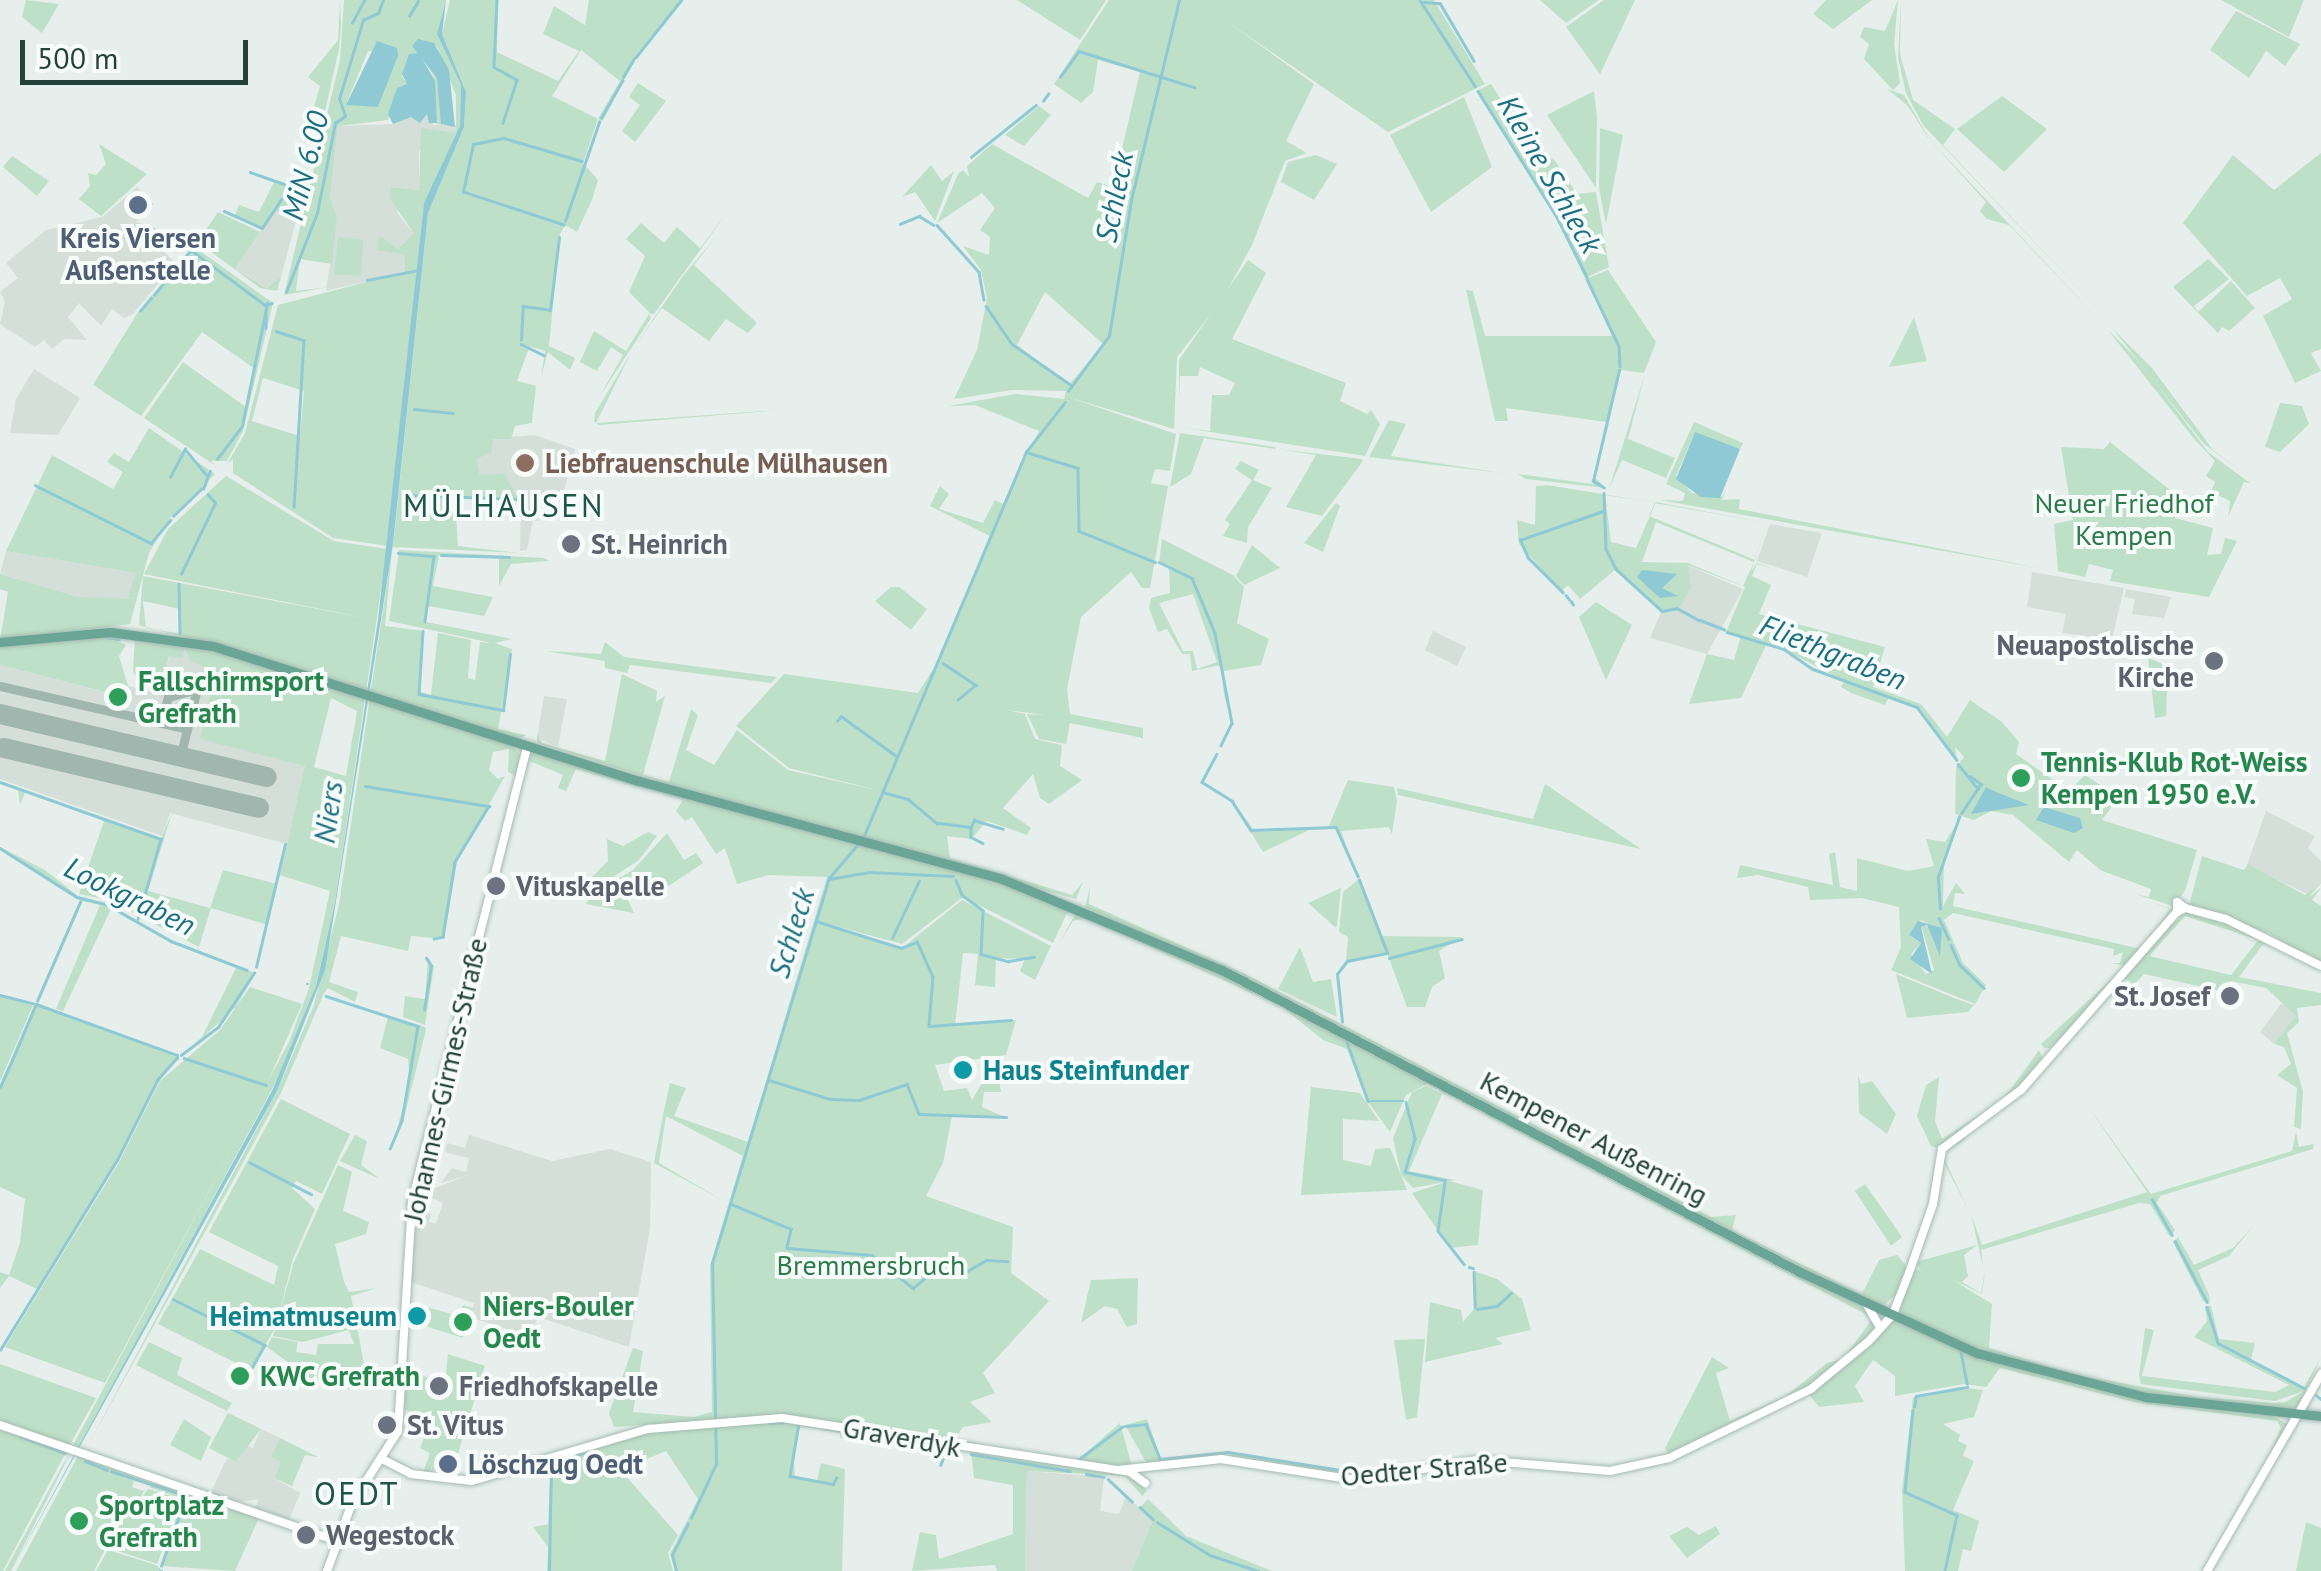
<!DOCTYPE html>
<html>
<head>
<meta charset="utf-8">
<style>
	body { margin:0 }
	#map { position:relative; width:2321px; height:1571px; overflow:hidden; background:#e6efeb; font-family:"PT Sans",sans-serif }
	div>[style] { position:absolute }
	.built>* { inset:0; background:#d4dfda }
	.green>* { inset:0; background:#bfe0c8 }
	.water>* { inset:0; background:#8ec9d4 }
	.stream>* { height:2.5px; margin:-1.25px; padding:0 1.25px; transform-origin:1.25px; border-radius:1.25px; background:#8ec9d4 }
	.taxiway>* { height:9px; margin:-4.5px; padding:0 4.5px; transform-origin:4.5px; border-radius:4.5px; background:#a2b6b0 }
	.runway>* { height:20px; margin:-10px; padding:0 10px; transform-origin:10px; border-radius:10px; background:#a2b6b0 }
	.roads { filter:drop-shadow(0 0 2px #a4bbb3) drop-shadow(0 0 2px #a4bbb3) }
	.secondary>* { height:8px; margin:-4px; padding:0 4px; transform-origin:4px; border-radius:4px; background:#fff }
	.primary>* { height:9px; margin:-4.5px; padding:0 4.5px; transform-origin:4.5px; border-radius:4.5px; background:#6aa596 }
	.dots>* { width:28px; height:28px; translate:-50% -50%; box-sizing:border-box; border:5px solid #f7fbf9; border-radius:50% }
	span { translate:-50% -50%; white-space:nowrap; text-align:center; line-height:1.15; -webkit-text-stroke:8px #f7fbf9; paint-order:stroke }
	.service-label { font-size:28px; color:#4e5e75; font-weight:700 }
	.left { translate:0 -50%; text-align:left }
	.education-label { font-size:28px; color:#785e54; font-weight:700 }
	.park-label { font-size:28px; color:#2d7a4b }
	.worship-label { font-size:28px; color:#5b616d; font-weight:700 }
	.right { translate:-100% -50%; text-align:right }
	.leisure-label { font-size:28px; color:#27864d; font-weight:700 }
	.culture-label { font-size:28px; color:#0d838f; font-weight:700 }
	.street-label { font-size:28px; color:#24423a }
	.water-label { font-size:30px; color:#1c6f80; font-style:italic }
	.quarter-label { font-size:32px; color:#1f5548; letter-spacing:2.5px }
	.scale { position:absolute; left:20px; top:40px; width:228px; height:45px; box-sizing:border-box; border:5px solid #24423a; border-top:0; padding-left:12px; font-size:30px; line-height:35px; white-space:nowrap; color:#24423a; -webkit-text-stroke:8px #f7fbf9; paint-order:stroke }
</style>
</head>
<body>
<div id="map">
	<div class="built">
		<div style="clip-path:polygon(427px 111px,433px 125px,457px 125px,456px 133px,419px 150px,419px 190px,392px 187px,398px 214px,414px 233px,398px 249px,380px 238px,377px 249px,406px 255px,405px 272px,326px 291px,337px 216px,330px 200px,338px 126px,393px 124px,413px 114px,420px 123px)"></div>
		<div style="clip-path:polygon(137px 187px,154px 204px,136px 222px,156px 228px,153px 239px,175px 263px,133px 314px,124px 318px,112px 309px,101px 326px,79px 303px,68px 317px,87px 340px,64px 339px,52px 349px,44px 340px,35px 347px,0 324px,5px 301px,0 292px,18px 278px,6px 263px,46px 230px,102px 217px)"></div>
		<div style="clip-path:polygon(275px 210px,296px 221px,281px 277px,268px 288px,235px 269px)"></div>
		<div style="clip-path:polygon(34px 369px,80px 398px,58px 435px,10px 433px,16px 399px)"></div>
		<div style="clip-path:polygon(535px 435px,575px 449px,561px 502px,538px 500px,539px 521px,533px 520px,527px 550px,520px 551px,521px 493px,480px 475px,477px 458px,492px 438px)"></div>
		<div style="clip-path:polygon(1770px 524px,1822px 533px,1807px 577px,1757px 561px)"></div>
		<div style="clip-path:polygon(6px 551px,137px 573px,133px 600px,79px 597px,0 574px)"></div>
		<div style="clip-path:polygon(1687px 565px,1743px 589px,1707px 654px,1650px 638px,1661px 612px,1678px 610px)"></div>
		<div style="clip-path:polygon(2032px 572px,2124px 588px,2112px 639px,2062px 633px,2066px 614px,2027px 607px)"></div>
		<div style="clip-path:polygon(2126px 589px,2171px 597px,2164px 618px,2132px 614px,2135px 599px,2124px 597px)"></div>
		<div style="clip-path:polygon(1433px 631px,1466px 647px,1457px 666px,1425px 650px)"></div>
		<div style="clip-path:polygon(183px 648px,196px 663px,213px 664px,306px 766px,287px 844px,170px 813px,162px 836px,0 779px,0 665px,116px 695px,119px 686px,129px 686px,160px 694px,170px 655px)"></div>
		<div style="clip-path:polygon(544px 696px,567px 699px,558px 747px,537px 738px)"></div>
		<div style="clip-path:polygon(2266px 811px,2315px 836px,2308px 848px,2321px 861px,2321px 883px,2309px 895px,2247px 865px)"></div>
		<div style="clip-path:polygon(2281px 1004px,2293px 1006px,2296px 1017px,2274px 1044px,2260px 1032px)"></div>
		<div style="clip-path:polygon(469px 1135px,552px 1161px,610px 1149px,651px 1162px,650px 1228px,629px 1347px,538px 1317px,530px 1337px,470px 1317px,474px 1303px,411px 1282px,413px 1218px,424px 1214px,414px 1212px,415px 1206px,431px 1214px,429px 1222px,436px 1224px,443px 1203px,424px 1194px,418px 1203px,417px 1195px,466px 1176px,441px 1183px,452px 1168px,466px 1172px,469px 1158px,445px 1152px,447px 1143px,465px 1148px)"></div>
		<div style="clip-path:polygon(261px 1429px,280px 1438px,272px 1457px,282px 1462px,274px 1478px,300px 1493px,289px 1520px,254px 1511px,259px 1499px,230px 1503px,209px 1496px,227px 1458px,236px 1462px,244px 1444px,253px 1448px)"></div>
		<div style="clip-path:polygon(1027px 1471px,1104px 1477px,1100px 1511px,1119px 1514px,1126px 1496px,1153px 1520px,1132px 1571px,1025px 1571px)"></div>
	</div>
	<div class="green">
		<div style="clip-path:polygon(26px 0,59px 4px,42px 33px,22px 17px)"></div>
		<div style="clip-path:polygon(340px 0,341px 26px,339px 49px,325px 111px,314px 107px,320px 86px,308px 77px,338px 40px)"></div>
		<div style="clip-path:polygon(evenodd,344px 0,446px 0,437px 34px,461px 85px,460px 126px,453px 147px,424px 203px,388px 546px,333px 538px,233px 473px,233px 459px,227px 464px,245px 433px,278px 305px,405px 272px,405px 255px,377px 250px,379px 235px,398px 249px,414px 233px,390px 199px,391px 187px,419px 190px,421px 128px,456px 133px,456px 95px,437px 46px,412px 46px,423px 53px,437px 78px,443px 125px,437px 124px,434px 77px,421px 55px,408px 57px,402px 76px,418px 102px,397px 88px,388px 120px,338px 126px,330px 199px,337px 216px,332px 264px,300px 259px,296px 291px,329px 287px,284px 295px,340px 60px,344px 0,368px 51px,398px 56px,378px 107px,347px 102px,368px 51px,344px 0,263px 378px,304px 391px,300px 436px,252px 421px,263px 378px)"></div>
		<div style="clip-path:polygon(evenodd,450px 0,498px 0,497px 52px,558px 81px,579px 51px,543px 34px,554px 6px,585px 25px,589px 0,684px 0,634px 61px,603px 121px,598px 119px,583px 163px,598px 180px,592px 200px,577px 232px,565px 225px,560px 234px,549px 346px,575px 358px,570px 370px,548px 352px,541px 377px,545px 351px,522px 344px,529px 348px,517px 381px,536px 386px,532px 423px,515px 426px,511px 439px,493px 439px,491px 454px,477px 458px,480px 475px,504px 474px,520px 500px,455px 498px,458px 546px,518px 553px,393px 547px,428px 213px,464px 127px,466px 92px,442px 34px,450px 0,581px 50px,620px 81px,598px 119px,552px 96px,581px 50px)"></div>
		<div style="clip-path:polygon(1017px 0,1106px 0,1080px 40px)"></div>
		<div style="clip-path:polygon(evenodd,1109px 0,1434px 0,1485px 84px,1388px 132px,1229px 23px,1314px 84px,1286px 141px,1307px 153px,1285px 161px,1252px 245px,1222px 300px,1177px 357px,1174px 429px,1068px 397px,1176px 434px,1170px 471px,1155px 469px,1151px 483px,1168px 486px,1150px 588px,1142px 588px,1131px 572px,1081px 617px,1067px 689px,1070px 714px,1143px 728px,1143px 738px,1070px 723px,1066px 744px,1039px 739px,1027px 714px,1045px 715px,1007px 710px,1025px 714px,1035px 739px,1062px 745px,1060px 766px,1082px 780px,1049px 804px,1040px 798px,1033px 774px,1003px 808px,1031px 828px,1027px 835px,987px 821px,971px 839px,947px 836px,950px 858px,1072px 895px,1083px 882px,1076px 899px,739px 806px,537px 743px,537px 734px,542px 743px,605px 761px,622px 674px,657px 691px,656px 702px,665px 696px,643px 775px,669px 782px,691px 709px,698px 715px,686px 750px,714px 765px,737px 730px,788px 770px,881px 791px,789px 768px,736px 726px,784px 674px,918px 693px,942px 655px,990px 536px,930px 506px,940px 486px,949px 494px,939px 509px,983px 523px,995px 500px,1003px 504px,1039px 431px,975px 405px,948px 406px,1015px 394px,1064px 399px,1066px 391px,1012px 390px,954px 399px,977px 350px,987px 298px,981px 270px,963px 246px,989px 255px,990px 237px,980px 230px,995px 208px,982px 193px,937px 223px,958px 174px,963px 170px,969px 177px,967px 166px,992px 144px,1088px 198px,1097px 182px,1113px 187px,1140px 72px,1098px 60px,1093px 92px,1081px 103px,1054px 84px,1109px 0,1045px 292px,1103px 344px,1069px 385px,1017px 345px,1045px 292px)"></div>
		<div style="clip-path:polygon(1540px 0,1599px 0,1566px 23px)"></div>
		<div style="clip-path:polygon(1604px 0,1635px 0,1600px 74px,1566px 27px)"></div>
		<div style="clip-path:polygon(1826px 0,1872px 0,1833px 29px,1813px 14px)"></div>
		<div style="clip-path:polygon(1898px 0,1894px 44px,1900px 83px,1893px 90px,1864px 59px,1869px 44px,1860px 37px,1864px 27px,1885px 31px)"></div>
		<div style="clip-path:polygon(1901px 0,1900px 54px,1913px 100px,1955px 129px,1943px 145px,2113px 325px,1923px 125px,1906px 93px,1898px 58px)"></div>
		<div style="clip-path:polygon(2221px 0,2304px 0,2289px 37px)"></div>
		<div style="clip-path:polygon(2236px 11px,2300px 44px,2285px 66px,2266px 51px,2249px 78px,2210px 50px)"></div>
		<div style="clip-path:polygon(638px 83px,666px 101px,635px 142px,622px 131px,640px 105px,629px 97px)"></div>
		<div style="clip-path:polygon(1491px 84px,1526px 138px,1555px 161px,1577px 194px,1596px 192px,1609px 267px,1585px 278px,1556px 217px,1476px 91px)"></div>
		<div style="clip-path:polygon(1887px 89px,1904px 95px,1930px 140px,2106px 327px,2009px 225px,1987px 219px,1980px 211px,1986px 202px,1929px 139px,1908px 106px)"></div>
		<div style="clip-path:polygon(1594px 91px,1597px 117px,1596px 188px,1547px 115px)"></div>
		<div style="clip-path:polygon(2002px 96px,2047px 129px,2004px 172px,1957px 129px)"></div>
		<div style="clip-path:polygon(1464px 97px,1492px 167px,1431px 212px,1390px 135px)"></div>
		<div style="clip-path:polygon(1039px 106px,1051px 115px,1024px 146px,1005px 135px)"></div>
		<div style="clip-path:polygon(1600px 128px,1623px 135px,1606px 224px,1599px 188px)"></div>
		<div style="clip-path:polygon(99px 144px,147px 174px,101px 216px,79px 199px,90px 186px,88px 173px,96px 175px,106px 164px)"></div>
		<div style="clip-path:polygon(2321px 153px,2321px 349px,2311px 353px,2321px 371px,2295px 383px,2263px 316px,2292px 299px,2280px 278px,2247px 296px,2183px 223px,2233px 155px,2274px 190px)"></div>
		<div style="clip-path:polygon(1316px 155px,1337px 164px,1314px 200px,1281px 182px,1288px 162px)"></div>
		<div style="clip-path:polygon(12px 156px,49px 181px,37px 196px,3px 167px)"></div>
		<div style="clip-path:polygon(931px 165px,942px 181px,954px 171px,935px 221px,915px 192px,902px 197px)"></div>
		<div style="clip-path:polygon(249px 171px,305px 190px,296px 221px,275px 210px,262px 229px,223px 212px,235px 215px,239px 205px,259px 212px,274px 182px)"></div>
		<div style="clip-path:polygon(218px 212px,260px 232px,235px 269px,267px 288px,281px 277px,277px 291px,260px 288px,198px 242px)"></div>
		<div style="clip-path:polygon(726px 214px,654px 314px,651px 314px,629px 292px,645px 256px,626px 239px,641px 223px,664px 243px,677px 227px,700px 248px)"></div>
		<div style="clip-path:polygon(338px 237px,363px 240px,361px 276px,334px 275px)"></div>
		<div style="clip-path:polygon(715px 238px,694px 265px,757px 323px,748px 333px,726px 319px,709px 341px,662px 308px,632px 350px,683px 276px)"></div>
		<div style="clip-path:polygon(193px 246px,273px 303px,243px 431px,227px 461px,211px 461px,216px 466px,144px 418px,183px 362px,246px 407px,255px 369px,202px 332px,141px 416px,93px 385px,138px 312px)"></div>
		<div style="clip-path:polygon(2208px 259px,2229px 279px,2194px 306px,2198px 312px,2231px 281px,2255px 308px,2229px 331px,2222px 327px,2218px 333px,2173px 287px)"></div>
		<div style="clip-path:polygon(1248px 260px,1266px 273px,1232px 339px,1346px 383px,1340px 401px,1367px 414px,1371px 410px,1380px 424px,1365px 456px,1178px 427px,1210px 431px,1212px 395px,1229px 395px,1235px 383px,1200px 367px,1198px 376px,1180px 376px,1179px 400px,1179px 360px)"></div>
		<div style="clip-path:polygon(1608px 270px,1656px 342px,1644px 373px,1620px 370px,1595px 478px,1606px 488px,1526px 479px,1518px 474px,1593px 484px,1606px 422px,1506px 408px,1508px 421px,1495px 421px,1466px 290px,1473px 291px,1485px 336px,1612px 336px,1586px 279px)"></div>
		<div style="clip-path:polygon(649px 314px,651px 318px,598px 399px,623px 355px,611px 347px,597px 371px,580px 362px,594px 331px,626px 351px)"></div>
		<div style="clip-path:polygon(1914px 317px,1927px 361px,1889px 367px)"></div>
		<div style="clip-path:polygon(2113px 329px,2152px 368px,2213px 450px,2251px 479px,2204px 444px)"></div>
		<div style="clip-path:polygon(2108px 330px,2130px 352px,2148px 373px,2208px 452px,2250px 483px,2244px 482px,2228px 517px,2230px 501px,2211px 492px,2215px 482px,2206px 476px,2215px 461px,2195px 440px)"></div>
		<div style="clip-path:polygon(631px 353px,596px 423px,793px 409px,599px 425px,594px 421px,595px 413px)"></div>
		<div style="clip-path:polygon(1645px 374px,1628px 439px,1675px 458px,1666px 478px,1622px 460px,1609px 489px)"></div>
		<div style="clip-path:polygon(2280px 403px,2302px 406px,2309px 424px,2280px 452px,2265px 447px)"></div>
		<div style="clip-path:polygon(1389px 420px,1406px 424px,1391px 456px,1502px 473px,1369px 457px)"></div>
		<div style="clip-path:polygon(1694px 422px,1743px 443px,1740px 449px,1694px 434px,1676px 476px,1692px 493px,1722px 497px,1726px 489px,1722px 500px,1740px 499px,1739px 509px,2055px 571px,1660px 500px,1683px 501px,1685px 493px,1666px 484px)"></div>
		<div style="clip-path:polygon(149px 428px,215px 474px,170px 518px,149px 553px,130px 624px,0 640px,8px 592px,0 589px,0 574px,79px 597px,133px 599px,128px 597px,136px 573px,6px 551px,52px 455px,113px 489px,123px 472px,107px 462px,114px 453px,129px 462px)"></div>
		<div style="clip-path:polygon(1180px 433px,1275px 447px,1276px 449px,1204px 438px,1191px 474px,1170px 487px)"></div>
		<div style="clip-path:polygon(2110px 442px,2180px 498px,2175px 518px,2213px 528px,2207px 555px,2221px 554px,2225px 538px,2237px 541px,2209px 597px,2110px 581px,2113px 570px,2089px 564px,2085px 577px,2058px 571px,2054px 524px,2073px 520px,2061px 447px,2104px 449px)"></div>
		<div style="clip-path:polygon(1277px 449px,1362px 459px,1363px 461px,1322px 516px,1286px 507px,1316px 455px)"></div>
		<div style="clip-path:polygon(1241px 461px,1259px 470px,1253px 480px,1272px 488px,1248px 527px,1247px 543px,1223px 536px,1230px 524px,1225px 520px,1252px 480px,1235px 469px)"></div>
		<div style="clip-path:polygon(evenodd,226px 476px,334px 541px,387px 549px,335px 902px,315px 989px,284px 1067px,76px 1452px,71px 1449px,289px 1042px,309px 988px,330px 891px,280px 875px,305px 766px,200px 739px,216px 671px,191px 661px,185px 649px,182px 658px,169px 656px,163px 685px,137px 680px,133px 671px,135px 638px,253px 656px,139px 625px,143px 576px,371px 619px,144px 574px,168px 529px,226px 476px,143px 601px,180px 609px,181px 634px,146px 628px,143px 601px,226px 476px,331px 698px,357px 711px,346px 776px,314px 767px,331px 698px)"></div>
		<div style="clip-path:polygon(evenodd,1547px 485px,1652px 502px,1605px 495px,1611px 542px,1636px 548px,1656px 502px,1766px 523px,1751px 572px,1757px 563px,1778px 570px,1757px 564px,1752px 576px,1771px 585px,1759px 614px,1885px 647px,1873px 687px,1921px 704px,1947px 737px,1970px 700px,2002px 722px,2019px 742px,2016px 754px,2069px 791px,2085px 775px,2119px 797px,2102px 820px,2197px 850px,2185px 891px,2173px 906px,2135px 894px,2149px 897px,2151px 889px,2100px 870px,2077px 850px,2069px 862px,2013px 815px,1991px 811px,1974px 820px,1955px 814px,1956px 767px,1964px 757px,1955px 747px,1957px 761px,1922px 711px,1889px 697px,1885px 705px,1851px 693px,1841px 687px,1844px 681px,1781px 648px,1767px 643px,1741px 698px,1689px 704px,1707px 654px,1734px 660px,1741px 636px,1726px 632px,1745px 587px,1688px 565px,1691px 588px,1678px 610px,1664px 613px,1615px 570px,1580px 599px,1568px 585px,1561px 591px,1519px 544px,1517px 520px,1535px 525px,1536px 486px,1547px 485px,1655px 503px,1766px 523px,1755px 560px,1649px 516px,1655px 503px,1547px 485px,1656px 522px,1754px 562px,1743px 586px,1688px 563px,1642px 562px,1656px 522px)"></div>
		<div style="clip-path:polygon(1336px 503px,1340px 506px,1323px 552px,1304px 543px)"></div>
		<div style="clip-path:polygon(evenodd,1162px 539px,1233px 575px,1244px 587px,1237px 623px,1269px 639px,1261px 665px,1223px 671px,1225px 683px,1225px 695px,1233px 723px,1232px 724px,1224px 695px,1221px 665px,1192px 671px,1190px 654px,1182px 654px,1167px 629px,1158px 632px,1149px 608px,1151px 598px,1170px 593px,1169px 565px,1159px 563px,1162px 539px,1193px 594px,1217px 662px,1197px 669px,1193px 651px,1183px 651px,1159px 603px,1193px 594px)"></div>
		<div style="clip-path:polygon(1252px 545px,1280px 568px,1244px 585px,1236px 576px)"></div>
		<div style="clip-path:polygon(392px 550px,385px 626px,424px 631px,418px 691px,431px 695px,438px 633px,471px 640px,468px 678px,475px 680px,480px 642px,492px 643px,389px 621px,399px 550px,544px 558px,549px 561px,511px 564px,499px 586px,499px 558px,439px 555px,433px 586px,493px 597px,484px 616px,428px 606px,426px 622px,512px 639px,495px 643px,512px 649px,498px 729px,526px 735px,511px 745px,520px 754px,516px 776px,508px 772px,509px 749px,493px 752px,489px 770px,498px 779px,505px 776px,457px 862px,444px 939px,411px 936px,408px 951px,341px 936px,329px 982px,358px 992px,355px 1002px,328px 988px,324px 993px,281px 1093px,84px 1453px,277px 1091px,314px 1005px,339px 904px)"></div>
		<div style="clip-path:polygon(891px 587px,899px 587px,927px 609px,911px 630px,875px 601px)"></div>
		<div style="clip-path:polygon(1596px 602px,1632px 625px,1606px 680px,1579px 617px)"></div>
		<div style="clip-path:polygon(103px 634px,126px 645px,119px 656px,128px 686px,119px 686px,117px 695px,0 665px,0 644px)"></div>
		<div style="clip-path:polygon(605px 642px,624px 657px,777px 677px,771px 683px,630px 665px,627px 673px,605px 668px,605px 661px,546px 651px,601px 654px)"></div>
		<div style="clip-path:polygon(2148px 658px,2168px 666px,2166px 716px,2155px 718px)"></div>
		<div style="clip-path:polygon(532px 752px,1021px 888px,1069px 908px,1053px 943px,963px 897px,902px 944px,817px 921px,902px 948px,962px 900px,1051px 946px,1035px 980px,1020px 971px,1025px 959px,996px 958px,995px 987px,975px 985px,978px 954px,963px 953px,955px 1026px,1016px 1020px,1006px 1055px,935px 1065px,944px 1091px,967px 1088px,972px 1100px,988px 1073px,998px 1074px,1001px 1092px,984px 1092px,982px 1107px,1007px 1118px,952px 1116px,943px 1163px,926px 1196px,1013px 1227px,1011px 1273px,1049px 1301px,983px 1373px,995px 1393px,970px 1402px,992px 1422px,963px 1427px,953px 1441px,771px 1416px,614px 1427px,609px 1413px,633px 1348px,643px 1351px,633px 1412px,694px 1417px,712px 1412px,710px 1266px,743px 1156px,666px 1116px,659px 1163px,724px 1201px,654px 1163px,663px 1115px,670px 1083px,686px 1088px,674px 1116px,748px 1142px,827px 877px,768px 875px,737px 884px,725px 848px,716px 854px,692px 817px,685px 821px,676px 811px,683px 800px,576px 769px,566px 791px,558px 788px,563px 775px,527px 760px)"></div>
		<div style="clip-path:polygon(1348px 780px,1394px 787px,1397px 801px,1392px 834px,1389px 827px,1341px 831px,1357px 877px,1336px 828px,1311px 829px,1263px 852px,1232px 801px,1229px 800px,1202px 782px,1232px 801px,1255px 832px,1328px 828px)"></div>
		<div style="clip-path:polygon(0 784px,161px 838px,172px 813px,148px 891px,210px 908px,223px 870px,277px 884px,268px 925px,211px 908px,199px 947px,108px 900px,79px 894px,104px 821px,25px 792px,20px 805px,18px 790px)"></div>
		<div style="clip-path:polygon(1545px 784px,1641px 849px,1398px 795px,1397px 788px,1533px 819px)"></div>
		<div style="clip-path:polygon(evenodd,1961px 817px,1944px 863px,1943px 906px,1956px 883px,1965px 894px,1955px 893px,1953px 906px,2141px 949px,2170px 909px,2146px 901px,2172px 909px,2112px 987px,2050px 1048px,2044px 1048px,2041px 1044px,2126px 966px,2111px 963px,2120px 963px,2123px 952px,2113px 956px,2114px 949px,1953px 913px,1944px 920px,1963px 963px,1986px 985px,1975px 1004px,1891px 970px,1901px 947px,1899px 907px,1861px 898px,1810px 900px,1808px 887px,1758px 875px,1737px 878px,1740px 865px,1833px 885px,1829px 854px,1835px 852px,1840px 887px,1857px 891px,1857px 858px,1908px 871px,1934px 866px,1926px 839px,1945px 842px,1961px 817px,1921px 920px,1939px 930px,1921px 925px,1934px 970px,1926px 974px,1911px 954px,1921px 943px,1911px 937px,1921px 920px)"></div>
		<div style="clip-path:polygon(648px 832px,657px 836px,639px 860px,595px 889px,589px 880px,608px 861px,607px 839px,623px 846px)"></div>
		<div style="clip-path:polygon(667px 833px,684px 860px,696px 853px,703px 863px,658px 893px,642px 878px,623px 889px,634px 913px,586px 904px,592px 894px,633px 870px)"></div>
		<div style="clip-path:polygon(0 847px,45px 870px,78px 896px,107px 903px,171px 940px,255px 973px,236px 1007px,181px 1057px,202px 1037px,236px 968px,170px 942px,111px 909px,63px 1011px,56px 1009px,100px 905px,82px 901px,36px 1002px,80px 900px)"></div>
		<div style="clip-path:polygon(2202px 856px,2244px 870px,2248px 864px,2305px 895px,2321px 883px,2308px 898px,2321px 888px,2312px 900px,2321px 906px,2321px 964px,2268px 933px,2189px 906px)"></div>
		<div style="clip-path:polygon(1359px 879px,1381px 936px,1462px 937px,1439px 951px,1445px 978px,1432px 987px,1425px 1007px,1407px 1007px,1387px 953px,1347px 961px,1333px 979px,1346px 960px,1348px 937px,1339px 932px,1343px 892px)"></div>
		<div style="clip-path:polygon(1090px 887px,1089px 904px,1243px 973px,1711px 1217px,1736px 1215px,1732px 1230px,1862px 1294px,1879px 1260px,1897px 1255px,1907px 1267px,1931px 1198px,1934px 1150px,1931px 1208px,1912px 1261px,1897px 1294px,1880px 1308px,1806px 1273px,1239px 977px,1085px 907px)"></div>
		<div style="clip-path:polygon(1341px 888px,1337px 926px,1335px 927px,1308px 903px)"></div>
		<div style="clip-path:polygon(2188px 911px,2217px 918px,2253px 934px,2253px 938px,2185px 916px,2149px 956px,2231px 975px,2259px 939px,2266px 940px,2239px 977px,2321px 993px,2321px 1005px,2297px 1008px,2299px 1022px,2287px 1033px,2303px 1092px,2301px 1129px,2294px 1127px,2297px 1088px,2277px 1075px,2291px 1064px,2284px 1047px,2274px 1044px,2296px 1016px,2266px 988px,2231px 981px,2220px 991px,2144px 974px,2134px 985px,2125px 978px,2090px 1015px,2164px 930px)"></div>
		<div style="clip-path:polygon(1083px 912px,1221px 972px,1861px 1304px,1875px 1315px,1876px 1327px,1847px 1361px,1814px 1385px,1668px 1457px,1638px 1465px,1668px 1453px,1665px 1448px,1712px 1357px,1729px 1368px,1716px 1373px,1730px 1421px,1786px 1396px,1827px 1363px,1843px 1359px,1873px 1318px,1427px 1084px,1406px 1095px,1390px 1132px,1366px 1099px,1347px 1049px,1323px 1040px,1282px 1007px,1087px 918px,1073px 921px,1059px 943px,1076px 913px)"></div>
		<div style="clip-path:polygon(1300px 947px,1313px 982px,1331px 979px,1337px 1017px,1278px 989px)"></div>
		<div style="clip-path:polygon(428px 958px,434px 966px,425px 1025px,403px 1017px,405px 996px,425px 999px)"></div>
		<div style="clip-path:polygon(1896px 974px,1954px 998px,1974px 1005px,1968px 1012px,1907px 1018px)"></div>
		<div style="clip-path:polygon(250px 987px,302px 1004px,266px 1086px,105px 1383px,5px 1347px,118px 1164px,160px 1081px,220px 1030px)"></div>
		<div style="clip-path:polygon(0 994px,34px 1003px,0 1081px)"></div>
		<div style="clip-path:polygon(325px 997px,425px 1027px,426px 1030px,404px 1118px,391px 1150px,410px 1082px,408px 1059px,380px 1048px,388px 1017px)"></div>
		<div style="clip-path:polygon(35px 1003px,180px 1058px,158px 1081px,117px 1163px,0 1352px,37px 1289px,9px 1276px,0 1288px,0 1272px,9px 1275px,20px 1243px,25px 1199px,0 1187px,0 1085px)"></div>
		<div style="clip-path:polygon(2039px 1050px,2042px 1057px,2016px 1094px,1940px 1149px,1931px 1146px,1917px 1116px,1926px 1085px,1939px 1077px,1935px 1121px,1942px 1139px,2003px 1100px)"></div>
		<div style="clip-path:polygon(1858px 1075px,1861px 1084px,1872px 1081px,1896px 1114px,1887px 1134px,1859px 1113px)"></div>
		<div style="clip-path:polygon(1426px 1086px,1442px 1094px,1409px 1171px,1455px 1180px,1413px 1188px,1401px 1175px,1393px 1138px,1412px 1092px)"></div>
		<div style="clip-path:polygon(1311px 1087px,1360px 1093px,1379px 1121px,1343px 1119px,1343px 1160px,1371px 1166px,1375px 1149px,1390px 1148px,1407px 1190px,1301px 1195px)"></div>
		<div style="clip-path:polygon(281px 1099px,350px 1134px,322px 1194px,296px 1181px,292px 1188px,315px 1209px,293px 1259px,276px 1326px,241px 1388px,230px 1382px,238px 1364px,158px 1324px,200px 1249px,274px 1285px,278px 1266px,209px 1232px)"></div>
		<div style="clip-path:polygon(2087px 1105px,2151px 1194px,2292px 1151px,2296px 1132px,2299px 1147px,2314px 1144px,2313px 1149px,2160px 1196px,2157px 1203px,2175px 1230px,2170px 1237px,2150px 1204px,2139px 1203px,1981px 1250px,1983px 1267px,1971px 1214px,1982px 1245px,2147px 1192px)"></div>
		<div style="clip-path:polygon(355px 1135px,367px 1141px,361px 1165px,380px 1179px,340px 1161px)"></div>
		<div style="clip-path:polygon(1962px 1136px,1966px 1139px,1942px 1154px,1969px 1211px,1941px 1157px,1938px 1166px,1937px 1188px,1934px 1208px,1916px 1262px,1977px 1245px,1964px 1255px,1968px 1276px,1962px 1282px,1981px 1293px,1985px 1271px,1982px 1294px,1953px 1280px,1992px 1304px,1989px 1348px,2078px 1375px,2198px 1397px,2275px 1403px,2285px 1402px,2304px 1391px,2275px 1401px,2141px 1384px,2139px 1376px,2145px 1328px,2154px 1330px,2142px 1376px,2275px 1392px,2289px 1385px,2194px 1337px,2207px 1321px,2205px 1306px,2211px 1306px,2219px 1339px,2255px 1343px,2251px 1360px,2304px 1388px,2321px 1357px,2298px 1408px,2211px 1405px,2071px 1379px,1971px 1349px,1902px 1316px,1898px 1305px,1911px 1272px,1921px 1269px,1914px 1263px,1933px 1209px,1937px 1166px,1940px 1156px)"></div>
		<div style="clip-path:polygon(338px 1165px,352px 1172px,343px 1211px,369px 1222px,366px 1234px,335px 1244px,344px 1282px,349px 1292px,377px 1288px,351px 1296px,365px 1369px,363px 1381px,352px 1381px,349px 1390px,311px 1379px,267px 1347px,272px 1337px,298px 1342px,296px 1352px,316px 1355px,318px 1344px,354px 1344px,349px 1330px,303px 1342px,273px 1336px,294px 1262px)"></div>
		<div style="clip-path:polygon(1449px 1181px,1483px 1190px,1478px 1245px,1450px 1248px,1412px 1193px)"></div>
		<div style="clip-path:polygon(1865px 1184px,1902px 1237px,1891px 1246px,1855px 1191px)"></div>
		<div style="clip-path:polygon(2253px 1226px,2229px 1256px,2198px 1270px,2209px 1295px,2210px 1302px,2203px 1301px,2173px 1242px,2178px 1237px,2194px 1265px,2233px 1248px)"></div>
		<div style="clip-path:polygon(1474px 1271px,1497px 1279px,1522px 1299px,1531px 1330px,1495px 1338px,1503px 1344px,1425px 1362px,1430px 1302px,1461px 1310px,1463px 1322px,1475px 1308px)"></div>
		<div style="clip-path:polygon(1138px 1278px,1137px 1324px,1127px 1327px,1117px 1309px,1105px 1306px,1081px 1323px,1091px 1280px)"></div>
		<div style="clip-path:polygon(463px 1305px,473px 1308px,463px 1338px,425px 1326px,423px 1306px,459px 1316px)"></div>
		<div style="clip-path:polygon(1892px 1320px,1977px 1355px,2089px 1388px,2272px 1416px,2288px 1424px,2266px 1462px,2281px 1428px,2277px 1421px,2134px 1402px,2000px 1368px,1986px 1387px,1964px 1384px,1895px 1396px,1895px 1376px,1873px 1360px,1855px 1386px,1864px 1402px,1819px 1407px,1808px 1393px)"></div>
		<div style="clip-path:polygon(1425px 1339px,1417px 1417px,1406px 1420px,1394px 1340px)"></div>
		<div style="clip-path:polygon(149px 1342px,182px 1358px,177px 1375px,232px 1403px,227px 1411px,136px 1365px)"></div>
		<div style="clip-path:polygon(448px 1354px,485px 1366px,456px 1460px,442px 1460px,430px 1474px,433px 1464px,428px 1474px,423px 1473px,430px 1453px,420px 1448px,427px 1430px,411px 1422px,413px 1413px,404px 1409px,406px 1385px,420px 1389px,423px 1376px,445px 1381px)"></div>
		<div style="clip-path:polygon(0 1364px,96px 1398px,68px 1448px,0 1423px)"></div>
		<div style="clip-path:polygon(1959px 1387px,1983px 1390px,1974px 1417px,1943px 1424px,1960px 1435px,1958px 1441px,1967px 1445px,1963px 1456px,1974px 1461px,1953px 1510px,1979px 1521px,1971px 1551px,1963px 1549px,1958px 1571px,1905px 1571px,1902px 1490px,1913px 1397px)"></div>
		<div style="clip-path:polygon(228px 1413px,261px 1429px,236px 1462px,209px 1448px)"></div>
		<div style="clip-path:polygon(184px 1419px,211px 1437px,201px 1461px,170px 1445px)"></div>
		<div style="clip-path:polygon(1147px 1419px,1161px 1459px,1234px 1455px,1357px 1474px,1410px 1469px,1423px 1460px,1427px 1465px,1396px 1475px,1347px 1478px,1236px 1458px,1147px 1464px,1125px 1425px)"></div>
		<div style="clip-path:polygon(778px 1420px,848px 1432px,841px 1439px,840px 1433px,800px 1426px,794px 1461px,795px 1476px,817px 1480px,821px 1463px,845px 1469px,842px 1571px,675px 1571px,670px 1554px,698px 1499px,666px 1451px,635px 1464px,620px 1452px,628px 1460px,624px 1474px,678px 1535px,668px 1553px,673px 1571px,547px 1571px,548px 1547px,533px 1527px,548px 1524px,551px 1461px,669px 1427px)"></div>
		<div style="clip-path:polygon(1120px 1423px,1132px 1466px,1073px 1466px,953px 1445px,1074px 1463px)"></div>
		<div style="clip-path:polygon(0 1426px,66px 1452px,3px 1571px,0 1571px)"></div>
		<div style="clip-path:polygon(280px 1438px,318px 1457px,305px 1455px,292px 1486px,274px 1478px,281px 1462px,271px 1457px)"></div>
		<div style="clip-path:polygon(971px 1451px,1131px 1474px,1147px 1491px,1142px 1496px,1125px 1476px,1027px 1471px,1025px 1571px,997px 1571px,995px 1565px,912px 1571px,920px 1532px,936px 1535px,939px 1559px,1013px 1534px,1013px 1485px,974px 1478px)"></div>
		<div style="clip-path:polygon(70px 1454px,11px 1571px,5px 1571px,63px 1464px)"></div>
		<div style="clip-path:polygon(78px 1456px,149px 1481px,84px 1462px,134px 1481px,132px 1487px,144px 1491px,135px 1507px,148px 1489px,182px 1499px,149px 1487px,153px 1483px,259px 1518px,235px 1571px,161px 1566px,182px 1500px,157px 1564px,106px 1547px,94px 1571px,16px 1571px)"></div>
		<div style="clip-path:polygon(1148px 1499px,1186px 1536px,1272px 1571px,1132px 1571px,1153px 1520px,1139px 1508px)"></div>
		<div style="clip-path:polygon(2306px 1522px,2321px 1528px,2321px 1571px,2296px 1571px)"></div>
		<div style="clip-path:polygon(1716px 1526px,1720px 1534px,1687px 1558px,1669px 1536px,1687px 1527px,1699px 1535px)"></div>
		<div style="clip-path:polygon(108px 1550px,156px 1565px,163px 1571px,96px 1571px)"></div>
	</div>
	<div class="water">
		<div style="clip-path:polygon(446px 0,442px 34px,466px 92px,464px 127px,428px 213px,393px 544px,325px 970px,277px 1091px,11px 1571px,273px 1089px,316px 986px,335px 902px,378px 620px,424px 203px,460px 126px,461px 85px,437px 34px)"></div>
		<div style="clip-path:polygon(418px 39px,434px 43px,449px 70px,455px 127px,441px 124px,437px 78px,412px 46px)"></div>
		<div style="clip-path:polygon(377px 41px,397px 48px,398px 56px,378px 107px,346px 105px)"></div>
		<div style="clip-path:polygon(419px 53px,435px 81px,437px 123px,429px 123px,427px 114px,420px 123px,411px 117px,393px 124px,388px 114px,397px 88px,407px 84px,402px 74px,409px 54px)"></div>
		<div style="clip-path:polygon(1695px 432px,1740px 449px,1720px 498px,1701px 497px,1676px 479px)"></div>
		<div style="clip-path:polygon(1642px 570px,1677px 574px,1662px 588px,1678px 596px,1660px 598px,1637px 577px)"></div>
		<div style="clip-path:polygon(1986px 787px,1996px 792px,2029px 805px,1971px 814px)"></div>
		<div style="clip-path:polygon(2044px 807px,2080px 818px,2083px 828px,2074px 833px,2036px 820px)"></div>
		<div style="clip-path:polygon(1918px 921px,1942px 928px,1940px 956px,1927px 925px,1921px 927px,1932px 974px,1910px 959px,1921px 943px,1909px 935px)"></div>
	</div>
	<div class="stream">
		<div style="left:497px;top:0;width:67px;rotate:92.6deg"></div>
		<div style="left:494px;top:67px;width:26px;rotate:29deg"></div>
		<div style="left:517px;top:80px;width:45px;rotate:108deg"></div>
		<div style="left:1420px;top:0;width:102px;rotate:57.4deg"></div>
		<div style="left:1424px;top:2px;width:16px;rotate:4deg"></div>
		<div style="left:1440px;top:3px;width:67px;rotate:59.6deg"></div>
		<div style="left:409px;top:16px;width:17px;rotate:-59deg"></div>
		<div style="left:352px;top:23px;width:26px;rotate:-62deg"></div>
		<div style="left:636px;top:57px;width:73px;rotate:-51.7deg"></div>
		<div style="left:623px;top:77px;width:21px;rotate:-59deg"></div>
		<div style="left:1060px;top:77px;width:32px;rotate:-54deg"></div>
		<div style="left:1079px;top:51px;width:121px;rotate:17.4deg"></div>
		<div style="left:1478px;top:91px;width:149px;rotate:57.9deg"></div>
		<div style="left:1557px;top:217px;width:67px;rotate:63.4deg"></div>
		<div style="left:1043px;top:101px;width:9px;rotate:-54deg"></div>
		<div style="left:601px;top:118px;width:43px;rotate:-60.4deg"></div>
		<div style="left:971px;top:157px;width:83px;rotate:-38.7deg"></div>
		<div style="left:250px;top:172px;width:42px;rotate:19.3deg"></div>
		<div style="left:224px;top:211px;width:42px;rotate:24.1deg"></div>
		<div style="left:262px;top:228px;width:50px;rotate:-56.3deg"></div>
		<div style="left:290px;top:186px;width:15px;rotate:23deg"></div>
		<div style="left:565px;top:221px;width:105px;rotate:-71deg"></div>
		<div style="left:900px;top:224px;width:21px;rotate:-23deg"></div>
		<div style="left:919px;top:216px;width:17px;rotate:31deg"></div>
		<div style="left:564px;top:225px;width:106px;rotate:-161.9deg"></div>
		<div style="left:463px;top:192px;width:49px;rotate:-78.2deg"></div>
		<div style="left:473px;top:144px;width:32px;rotate:-11deg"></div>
		<div style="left:504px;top:138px;width:81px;rotate:16.4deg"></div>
		<div style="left:937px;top:225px;width:63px;rotate:48.2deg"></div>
		<div style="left:979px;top:272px;width:28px;rotate:80deg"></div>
		<div style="left:1587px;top:279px;width:74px;rotate:64.5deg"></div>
		<div style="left:1619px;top:346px;width:20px;rotate:87deg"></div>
		<div style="left:367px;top:280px;width:53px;rotate:-10.9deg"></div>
		<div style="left:286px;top:292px;width:85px;rotate:-68.6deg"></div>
		<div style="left:317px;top:213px;width:92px;rotate:-78.7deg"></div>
		<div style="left:335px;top:123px;width:12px;rotate:-35deg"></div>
		<div style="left:345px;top:116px;width:18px;rotate:-109deg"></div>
		<div style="left:339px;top:99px;width:83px;rotate:-73.1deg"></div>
		<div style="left:363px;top:20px;width:17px;rotate:-25deg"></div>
		<div style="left:378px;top:13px;width:14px;rotate:-69deg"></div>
		<div style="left:154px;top:295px;width:58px;rotate:-50.6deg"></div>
		<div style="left:191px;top:250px;width:92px;rotate:36.6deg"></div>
		<div style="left:265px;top:305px;width:7px;rotate:-16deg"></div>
		<div style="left:986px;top:306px;width:46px;rotate:55.6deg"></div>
		<div style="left:1012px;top:344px;width:72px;rotate:34.8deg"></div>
		<div style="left:140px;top:311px;width:17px;rotate:-50deg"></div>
		<div style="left:266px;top:311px;width:17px;rotate:90deg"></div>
		<div style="left:276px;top:331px;width:29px;rotate:18deg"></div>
		<div style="left:304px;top:340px;width:167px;rotate:93.4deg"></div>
		<div style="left:521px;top:340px;width:34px;rotate:-87deg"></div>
		<div style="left:523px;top:306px;width:27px;rotate:8deg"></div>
		<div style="left:550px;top:310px;width:73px;rotate:-82.9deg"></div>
		<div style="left:521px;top:344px;width:25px;rotate:26deg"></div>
		<div style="left:1068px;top:391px;width:69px;rotate:-53.3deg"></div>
		<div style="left:1109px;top:336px;width:138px;rotate:-80.8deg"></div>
		<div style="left:1131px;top:200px;width:206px;rotate:-76.5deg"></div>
		<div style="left:414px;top:409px;width:39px;rotate:6deg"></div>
		<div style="left:1026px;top:452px;width:54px;rotate:17.1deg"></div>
		<div style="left:1078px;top:468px;width:63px;rotate:89.1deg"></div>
		<div style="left:1079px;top:531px;width:82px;rotate:22.2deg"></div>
		<div style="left:217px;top:459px;width:41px;rotate:-52.9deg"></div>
		<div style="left:242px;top:426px;width:125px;rotate:-78.4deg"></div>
		<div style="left:170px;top:477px;width:32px;rotate:-62deg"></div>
		<div style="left:185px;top:449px;width:34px;rotate:50deg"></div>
		<div style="left:35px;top:485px;width:130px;rotate:26.6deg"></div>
		<div style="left:151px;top:543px;width:30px;rotate:-50deg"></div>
		<div style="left:1604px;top:488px;width:13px;rotate:-148deg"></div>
		<div style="left:1593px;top:481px;width:114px;rotate:-76.8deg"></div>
		<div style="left:203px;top:489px;width:19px;rotate:-69deg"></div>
		<div style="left:1604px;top:493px;width:56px;rotate:88deg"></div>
		<div style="left:1606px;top:549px;width:22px;rotate:63deg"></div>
		<div style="left:1616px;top:569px;width:62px;rotate:42.4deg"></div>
		<div style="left:1662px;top:611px;width:15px;rotate:-11deg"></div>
		<div style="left:1677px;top:608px;width:25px;rotate:29deg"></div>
		<div style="left:406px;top:495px;width:113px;rotate:2deg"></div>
		<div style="left:173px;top:516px;width:40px;rotate:-44deg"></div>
		<div style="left:398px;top:553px;width:36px;rotate:5deg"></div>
		<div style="left:434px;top:556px;width:66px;rotate:97.9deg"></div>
		<div style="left:441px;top:555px;width:68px;rotate:1.7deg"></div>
		<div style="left:1159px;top:562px;width:37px;rotate:26deg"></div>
		<div style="left:1192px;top:578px;width:60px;rotate:67.3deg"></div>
		<div style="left:1215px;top:633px;width:92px;rotate:79.3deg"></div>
		<div style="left:1232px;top:723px;width:25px;rotate:116deg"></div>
		<div style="left:181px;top:574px;width:79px;rotate:-64.4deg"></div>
		<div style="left:215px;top:503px;width:11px;rotate:-131deg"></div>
		<div style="left:179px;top:584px;width:49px;rotate:88.8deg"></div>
		<div style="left:1563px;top:593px;width:49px;rotate:-135deg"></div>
		<div style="left:1528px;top:558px;width:20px;rotate:-114deg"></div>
		<div style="left:1520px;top:540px;width:88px;rotate:-19.3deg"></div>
		<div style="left:1566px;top:595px;width:5px;rotate:53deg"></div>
		<div style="left:1571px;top:601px;width:4px;rotate:56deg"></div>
		<div style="left:1700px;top:620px;width:26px;rotate:21deg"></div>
		<div style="left:423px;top:631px;width:63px;rotate:93.6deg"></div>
		<div style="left:419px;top:694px;width:86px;rotate:10.8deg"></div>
		<div style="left:503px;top:710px;width:56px;rotate:-82.9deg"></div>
		<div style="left:1727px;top:632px;width:59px;rotate:16.6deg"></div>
		<div style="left:1784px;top:649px;width:35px;rotate:35deg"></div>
		<div style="left:1813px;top:669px;width:111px;rotate:20.1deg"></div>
		<div style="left:1917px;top:707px;width:66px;rotate:53deg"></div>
		<div style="left:106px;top:637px;width:13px;rotate:9deg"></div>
		<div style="left:943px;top:663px;width:40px;rotate:34deg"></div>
		<div style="left:976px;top:685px;width:23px;rotate:140deg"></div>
		<div style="left:837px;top:721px;width:6px;rotate:-51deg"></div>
		<div style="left:841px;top:716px;width:67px;rotate:35.8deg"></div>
		<div style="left:1217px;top:754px;width:32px;rotate:118deg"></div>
		<div style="left:1202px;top:782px;width:36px;rotate:32deg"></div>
		<div style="left:1232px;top:801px;width:35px;rotate:57deg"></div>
		<div style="left:1251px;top:830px;width:85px;rotate:-2deg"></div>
		<div style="left:1336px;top:827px;width:54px;rotate:65.8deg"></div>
		<div style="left:1958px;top:764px;width:32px;rotate:51deg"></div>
		<div style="left:1978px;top:789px;width:29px;rotate:124deg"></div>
		<div style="left:1970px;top:776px;width:14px;rotate:36deg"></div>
		<div style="left:1981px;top:784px;width:6px;rotate:121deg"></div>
		<div style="left:0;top:782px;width:171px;rotate:19.5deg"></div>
		<div style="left:161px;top:839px;width:83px;rotate:106deg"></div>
		<div style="left:365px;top:786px;width:126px;rotate:9.2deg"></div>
		<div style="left:489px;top:806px;width:66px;rotate:121.3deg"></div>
		<div style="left:455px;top:862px;width:76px;rotate:99.1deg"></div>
		<div style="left:443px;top:937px;width:9px;rotate:167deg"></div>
		<div style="left:883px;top:792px;width:26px;rotate:16deg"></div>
		<div style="left:908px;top:799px;width:38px;rotate:40deg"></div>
		<div style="left:939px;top:823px;width:32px;rotate:7deg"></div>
		<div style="left:971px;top:827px;width:8px;rotate:-67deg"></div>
		<div style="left:974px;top:820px;width:30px;rotate:17deg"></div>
		<div style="left:971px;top:828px;width:9px;rotate:90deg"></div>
		<div style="left:971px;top:837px;width:13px;rotate:27deg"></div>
		<div style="left:863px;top:838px;width:419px;rotate:-67.1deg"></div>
		<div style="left:1026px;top:452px;width:63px;rotate:-52deg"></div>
		<div style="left:0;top:848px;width:91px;rotate:32.5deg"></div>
		<div style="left:77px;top:897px;width:30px;rotate:14deg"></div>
		<div style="left:106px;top:904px;width:75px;rotate:29.6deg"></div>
		<div style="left:171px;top:941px;width:81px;rotate:20.9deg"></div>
		<div style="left:829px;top:879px;width:41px;rotate:-9.9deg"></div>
		<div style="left:869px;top:872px;width:84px;rotate:2.7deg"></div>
		<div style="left:956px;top:880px;width:16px;rotate:68deg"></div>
		<div style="left:962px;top:895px;width:26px;rotate:36deg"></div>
		<div style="left:1940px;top:909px;width:32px;rotate:-94deg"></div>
		<div style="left:1938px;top:877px;width:64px;rotate:-70.7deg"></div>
		<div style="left:983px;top:913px;width:41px;rotate:92.8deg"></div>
		<div style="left:981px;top:954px;width:28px;rotate:15deg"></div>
		<div style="left:1008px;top:961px;width:26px;rotate:-9deg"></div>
		<div style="left:1939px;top:918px;width:23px;rotate:65deg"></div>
		<div style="left:816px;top:921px;width:89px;rotate:17.6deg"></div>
		<div style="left:901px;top:948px;width:14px;rotate:-21deg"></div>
		<div style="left:892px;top:938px;width:63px;rotate:-64.7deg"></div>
		<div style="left:917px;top:941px;width:39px;rotate:66deg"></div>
		<div style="left:933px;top:977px;width:49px;rotate:94.7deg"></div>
		<div style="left:929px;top:1026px;width:82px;rotate:-4.2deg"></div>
		<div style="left:1951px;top:945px;width:22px;rotate:66deg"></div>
		<div style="left:1960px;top:965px;width:33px;rotate:44deg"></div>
		<div style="left:1389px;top:958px;width:75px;rotate:-14.6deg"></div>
		<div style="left:256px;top:967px;width:126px;rotate:-76.7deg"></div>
		<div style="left:307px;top:984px;width:1px"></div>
		<div style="left:0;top:995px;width:34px;rotate:14deg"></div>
		<div style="left:326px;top:996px;width:97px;rotate:18.1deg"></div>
		<div style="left:418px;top:1026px;width:96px;rotate:99.6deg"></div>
		<div style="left:402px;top:1121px;width:30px;rotate:113deg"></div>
		<div style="left:37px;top:1001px;width:108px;rotate:-66.5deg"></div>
		<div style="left:424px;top:1010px;width:45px;rotate:-81deg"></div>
		<div style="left:431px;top:966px;width:9px;rotate:-122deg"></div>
		<div style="left:1342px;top:1022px;width:48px;rotate:-95.9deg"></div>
		<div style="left:1337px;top:974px;width:16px;rotate:-52deg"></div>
		<div style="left:1347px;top:961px;width:41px;rotate:-11.3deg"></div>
		<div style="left:1387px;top:953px;width:78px;rotate:-111deg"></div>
		<div style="left:1346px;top:1039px;width:66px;rotate:70.5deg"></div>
		<div style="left:1368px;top:1101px;width:35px"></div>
		<div style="left:181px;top:1055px;width:46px;rotate:-37.1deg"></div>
		<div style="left:218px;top:1027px;width:65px;rotate:-56.3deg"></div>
		<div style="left:184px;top:1058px;width:86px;rotate:18.2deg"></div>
		<div style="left:10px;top:1065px;width:66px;rotate:-66.9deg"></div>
		<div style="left:36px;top:1004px;width:150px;rotate:19.9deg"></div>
		<div style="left:769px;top:1080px;width:64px;rotate:17.3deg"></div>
		<div style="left:830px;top:1099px;width:29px;rotate:2deg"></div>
		<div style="left:859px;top:1100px;width:51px;rotate:-18.4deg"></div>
		<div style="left:907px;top:1084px;width:32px;rotate:68deg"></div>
		<div style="left:919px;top:1114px;width:87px;rotate:2deg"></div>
		<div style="left:0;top:1087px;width:22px;rotate:-66deg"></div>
		<div style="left:1406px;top:1102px;width:38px;rotate:76deg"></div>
		<div style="left:1415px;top:1139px;width:34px;rotate:107deg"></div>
		<div style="left:1405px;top:1172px;width:41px;rotate:11.3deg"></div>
		<div style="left:249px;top:1162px;width:70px;rotate:27.3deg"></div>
		<div style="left:1445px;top:1182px;width:49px;rotate:98.1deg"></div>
		<div style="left:1438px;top:1231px;width:42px;rotate:51.8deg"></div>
		<div style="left:2152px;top:1199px;width:41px;rotate:60.9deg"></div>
		<div style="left:731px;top:1204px;width:65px;rotate:22.6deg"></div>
		<div style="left:791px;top:1229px;width:19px;rotate:102deg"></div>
		<div style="left:787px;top:1248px;width:85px;rotate:4.7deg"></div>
		<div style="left:872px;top:1255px;width:53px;rotate:38.8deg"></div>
		<div style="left:913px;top:1288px;width:26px;rotate:-40deg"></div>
		<div style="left:933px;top:1271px;width:29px;rotate:6deg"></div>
		<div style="left:962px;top:1274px;width:28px;rotate:-30deg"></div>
		<div style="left:986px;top:1260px;width:21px;rotate:3deg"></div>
		<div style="left:2175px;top:1241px;width:69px;rotate:62.3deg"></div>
		<div style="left:1469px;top:1267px;width:4px;rotate:14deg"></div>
		<div style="left:1474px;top:1272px;width:35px;rotate:88deg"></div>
		<div style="left:173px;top:1299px;width:103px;rotate:26.6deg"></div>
		<div style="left:265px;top:1345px;width:25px;rotate:119deg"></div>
		<div style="left:2207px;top:1307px;width:38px;rotate:73deg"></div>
		<div style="left:2218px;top:1343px;width:97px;rotate:27.6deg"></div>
		<div style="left:1477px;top:1309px;width:20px;rotate:-9deg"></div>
		<div style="left:1497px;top:1306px;width:19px;rotate:-43deg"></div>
		<div style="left:0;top:1350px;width:223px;rotate:-58.4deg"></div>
		<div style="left:117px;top:1160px;width:91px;rotate:-63.2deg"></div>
		<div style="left:158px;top:1079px;width:29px;rotate:-49deg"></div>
		<div style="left:1961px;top:1352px;width:32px;rotate:79deg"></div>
		<div style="left:2316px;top:1395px;width:6px;rotate:39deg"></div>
		<div style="left:1914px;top:1407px;width:11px;rotate:-80deg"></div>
		<div style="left:1916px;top:1396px;width:52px;rotate:-10deg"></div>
		<div style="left:1913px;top:1410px;width:82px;rotate:95.6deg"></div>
		<div style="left:1905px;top:1492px;width:57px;rotate:23.9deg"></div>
		<div style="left:1957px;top:1515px;width:57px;rotate:102.1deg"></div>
		<div style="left:770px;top:1423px;width:17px;rotate:-3deg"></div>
		<div style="left:799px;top:1423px;width:54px;rotate:99.6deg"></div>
		<div style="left:790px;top:1476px;width:44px;rotate:10.5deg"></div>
		<div style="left:833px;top:1484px;width:7px;rotate:-63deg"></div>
		<div style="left:1125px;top:1426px;width:21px;rotate:-5deg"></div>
		<div style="left:1146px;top:1424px;width:38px;rotate:68deg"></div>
		<div style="left:1160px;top:1459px;width:68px;rotate:-5.9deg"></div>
		<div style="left:1228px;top:1452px;width:121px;rotate:9.1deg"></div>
		<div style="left:824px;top:1428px;width:21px;rotate:8deg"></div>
		<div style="left:20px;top:1436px;width:48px;rotate:20.7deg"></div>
		<div style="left:881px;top:1437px;width:67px;rotate:10.3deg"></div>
		<div style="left:947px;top:1449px;width:17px;rotate:111deg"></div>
		<div style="left:954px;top:1440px;width:20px;rotate:11deg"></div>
		<div style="left:971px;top:1454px;width:100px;rotate:9.7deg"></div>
		<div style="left:1079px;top:1459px;width:54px;rotate:-36.7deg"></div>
		<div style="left:85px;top:1461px;width:24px;rotate:22deg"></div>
		<div style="left:111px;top:1471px;width:40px;rotate:18deg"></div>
		<div style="left:1086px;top:1474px;width:18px;rotate:9deg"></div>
		<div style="left:1108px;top:1479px;width:33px;rotate:43deg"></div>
		<div style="left:151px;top:1484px;width:35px;rotate:18deg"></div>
		<div style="left:1140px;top:1507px;width:18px;rotate:43deg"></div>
		<div style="left:691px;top:1518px;width:60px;rotate:-65.2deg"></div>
		<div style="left:716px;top:1464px;width:201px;rotate:-91.1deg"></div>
		<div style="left:712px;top:1263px;width:402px;rotate:-73.1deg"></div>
		<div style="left:829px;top:878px;width:45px;rotate:-49.5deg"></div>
		<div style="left:1157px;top:1522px;width:62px;rotate:31.9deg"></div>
		<div style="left:1210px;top:1555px;width:51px;rotate:18.4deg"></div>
		<div style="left:161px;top:1566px;width:65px;rotate:-70.2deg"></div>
		<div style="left:160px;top:1571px;width:2px"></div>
		<div style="left:549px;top:1571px;width:106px;rotate:-88.9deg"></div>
		<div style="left:551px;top:1465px;width:42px;rotate:-21deg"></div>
		<div style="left:676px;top:1571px;width:16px;rotate:-104deg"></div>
		<div style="left:672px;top:1555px;width:35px;rotate:-63deg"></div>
	</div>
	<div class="taxiway">
		<div style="left:0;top:686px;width:192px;rotate:12.9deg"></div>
		<div style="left:161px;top:723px;width:27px;rotate:-75deg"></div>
		<div style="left:168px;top:697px;width:30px;rotate:-15deg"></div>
		<div style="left:197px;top:689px;width:70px;rotate:104deg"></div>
	</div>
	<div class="runway">
		<div style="left:0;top:714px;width:274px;rotate:13.3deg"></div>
		<div style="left:4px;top:748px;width:262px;rotate:13.2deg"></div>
	</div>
	<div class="roads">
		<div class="secondary">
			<div style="left:2177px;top:912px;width:10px;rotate:-90deg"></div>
			<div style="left:2177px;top:902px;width:10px;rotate:37deg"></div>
			<div style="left:1867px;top:1305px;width:22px;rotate:60deg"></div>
			<div style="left:0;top:1425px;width:355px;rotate:19deg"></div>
			<div style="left:384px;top:1460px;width:30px;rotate:27deg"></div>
			<div style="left:411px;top:1474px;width:61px;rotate:6.5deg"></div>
			<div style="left:472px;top:1481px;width:184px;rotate:-16.5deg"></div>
			<div style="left:648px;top:1429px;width:134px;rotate:-4.7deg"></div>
			<div style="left:782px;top:1418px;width:352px;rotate:8.8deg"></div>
			<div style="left:1130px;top:1472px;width:19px;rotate:36deg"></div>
			<div style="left:1118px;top:1470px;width:104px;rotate:-6.1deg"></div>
			<div style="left:1221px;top:1459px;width:136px;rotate:8.9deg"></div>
			<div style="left:1355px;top:1480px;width:126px;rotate:-9.2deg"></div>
			<div style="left:1479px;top:1460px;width:131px;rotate:4.8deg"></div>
			<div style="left:1610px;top:1471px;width:60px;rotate:-12.4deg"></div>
			<div style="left:1669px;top:1458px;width:158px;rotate:-25.9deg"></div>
			<div style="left:1811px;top:1389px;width:75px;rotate:-39.6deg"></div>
			<div style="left:1869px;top:1341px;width:36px;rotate:-48deg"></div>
			<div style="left:1893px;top:1314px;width:44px;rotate:-68.7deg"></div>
			<div style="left:1909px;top:1273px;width:73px;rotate:-70.8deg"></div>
			<div style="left:1933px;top:1204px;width:56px;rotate:-80.7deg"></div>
			<div style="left:1942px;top:1149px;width:99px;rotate:-36.8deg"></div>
			<div style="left:2021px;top:1090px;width:237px;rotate:-48.8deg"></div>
			<div style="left:2177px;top:912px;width:9px;rotate:-27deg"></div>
			<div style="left:2185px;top:908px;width:42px;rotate:15deg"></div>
			<div style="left:2226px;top:919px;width:106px;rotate:26.3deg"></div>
			<div style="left:327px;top:1571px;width:72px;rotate:-69.8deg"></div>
			<div style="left:352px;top:1503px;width:85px;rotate:-57.4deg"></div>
			<div style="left:398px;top:1431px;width:229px;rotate:-86.5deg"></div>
			<div style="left:412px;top:1202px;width:470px;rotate:-75.8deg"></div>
			<div style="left:2207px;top:1571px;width:228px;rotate:-59.9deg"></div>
		</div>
		<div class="primary">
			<div style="left:0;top:642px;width:110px;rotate:-5.2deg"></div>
			<div style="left:110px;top:632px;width:104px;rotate:7.7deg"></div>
			<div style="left:213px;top:646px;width:444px;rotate:17.6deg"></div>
			<div style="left:636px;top:780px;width:379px;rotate:15.1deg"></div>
			<div style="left:1002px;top:879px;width:238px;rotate:22.5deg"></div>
			<div style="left:1222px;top:970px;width:652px;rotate:27.59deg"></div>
			<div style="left:1800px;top:1272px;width:195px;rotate:24.6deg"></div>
			<div style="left:1977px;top:1353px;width:175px;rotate:14.6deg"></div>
			<div style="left:2146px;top:1397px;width:176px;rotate:6.2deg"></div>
		</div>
	</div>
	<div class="dots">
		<div style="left:138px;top:205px;background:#5c6f8a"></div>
		<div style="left:525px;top:463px;background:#8d6e63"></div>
		<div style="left:571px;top:544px;background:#6b7280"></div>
		<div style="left:2214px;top:661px;background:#6b7280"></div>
		<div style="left:118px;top:697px;background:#2e9e5b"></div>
		<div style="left:2021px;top:778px;background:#2e9e5b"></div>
		<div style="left:496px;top:886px;background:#6b7280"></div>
		<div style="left:2230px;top:996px;background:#6b7280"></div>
		<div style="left:963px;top:1070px;background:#0f9aa8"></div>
		<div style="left:417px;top:1316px;background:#0f9aa8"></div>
		<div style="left:463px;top:1322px;background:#2e9e5b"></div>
		<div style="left:240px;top:1376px;background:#2e9e5b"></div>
		<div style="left:439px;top:1386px;background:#6b7280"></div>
		<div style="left:387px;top:1425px;background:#6b7280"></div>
		<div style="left:448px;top:1464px;background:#5c6f8a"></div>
		<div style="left:79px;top:1521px;background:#2e9e5b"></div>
		<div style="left:306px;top:1535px;background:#6b7280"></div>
	</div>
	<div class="service-label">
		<span style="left:138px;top:254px">Kreis Viersen<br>Außenstelle</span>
		<span class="left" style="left:468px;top:1464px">Löschzug Oedt</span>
	</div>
	<div class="education-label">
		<span class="left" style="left:545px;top:463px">Liebfrauenschule Mülhausen</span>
	</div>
	<div class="park-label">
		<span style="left:2124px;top:519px">Neuer Friedhof<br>Kempen</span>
		<span style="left:871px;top:1265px">Bremmersbruch</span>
	</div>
	<div class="worship-label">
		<span class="left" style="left:591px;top:544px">St. Heinrich</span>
		<span class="right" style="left:2194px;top:661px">Neuapostolische<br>Kirche</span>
		<span class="left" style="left:516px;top:886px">Vituskapelle</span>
		<span class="right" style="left:2210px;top:996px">St. Josef</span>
		<span class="left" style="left:459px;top:1386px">Friedhofskapelle</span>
		<span class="left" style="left:407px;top:1425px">St. Vitus</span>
		<span class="left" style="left:326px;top:1535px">Wegestock</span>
	</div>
	<div class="leisure-label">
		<span class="left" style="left:138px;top:697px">Fallschirmsport<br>Grefrath</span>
		<span class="left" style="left:2041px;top:778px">Tennis-Klub Rot-Weiss<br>Kempen 1950 e.V.</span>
		<span class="left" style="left:483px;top:1322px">Niers-Bouler<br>Oedt</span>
		<span class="left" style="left:260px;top:1376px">KWC Grefrath</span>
		<span class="left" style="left:99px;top:1521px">Sportplatz<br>Grefrath</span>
	</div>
	<div class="culture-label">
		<span class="left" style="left:983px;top:1070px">Haus Steinfunder</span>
		<span class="right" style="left:397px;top:1316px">Heimatmuseum</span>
	</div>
	<div class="street-label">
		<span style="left:445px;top:1080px;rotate:-77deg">Johannes-Girmes-Straße</span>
		<span style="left:1594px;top:1138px;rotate:28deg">Kempener Außenring</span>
		<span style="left:902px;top:1437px;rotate:10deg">Graverdyk</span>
		<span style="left:1424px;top:1469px;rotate:-5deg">Oedter Straße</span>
	</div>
	<div class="water-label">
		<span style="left:305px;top:166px;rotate:-76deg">MiN 6.00</span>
		<span style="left:1550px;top:174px;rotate:60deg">Kleine Schleck</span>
		<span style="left:1114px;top:197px;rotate:-79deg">Schleck</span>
		<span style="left:1833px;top:652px;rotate:22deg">Fliethgraben</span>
		<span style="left:328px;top:812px;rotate:-82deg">Niers</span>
		<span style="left:130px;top:896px;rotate:26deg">Lookgraben</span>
		<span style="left:791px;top:933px;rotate:-73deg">Schleck</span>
	</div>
	<div class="quarter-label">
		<span style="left:504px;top:505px">MÜLHAUSEN</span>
		<span style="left:357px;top:1493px">OEDT</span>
	</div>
	<div class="scale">500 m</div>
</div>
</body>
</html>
